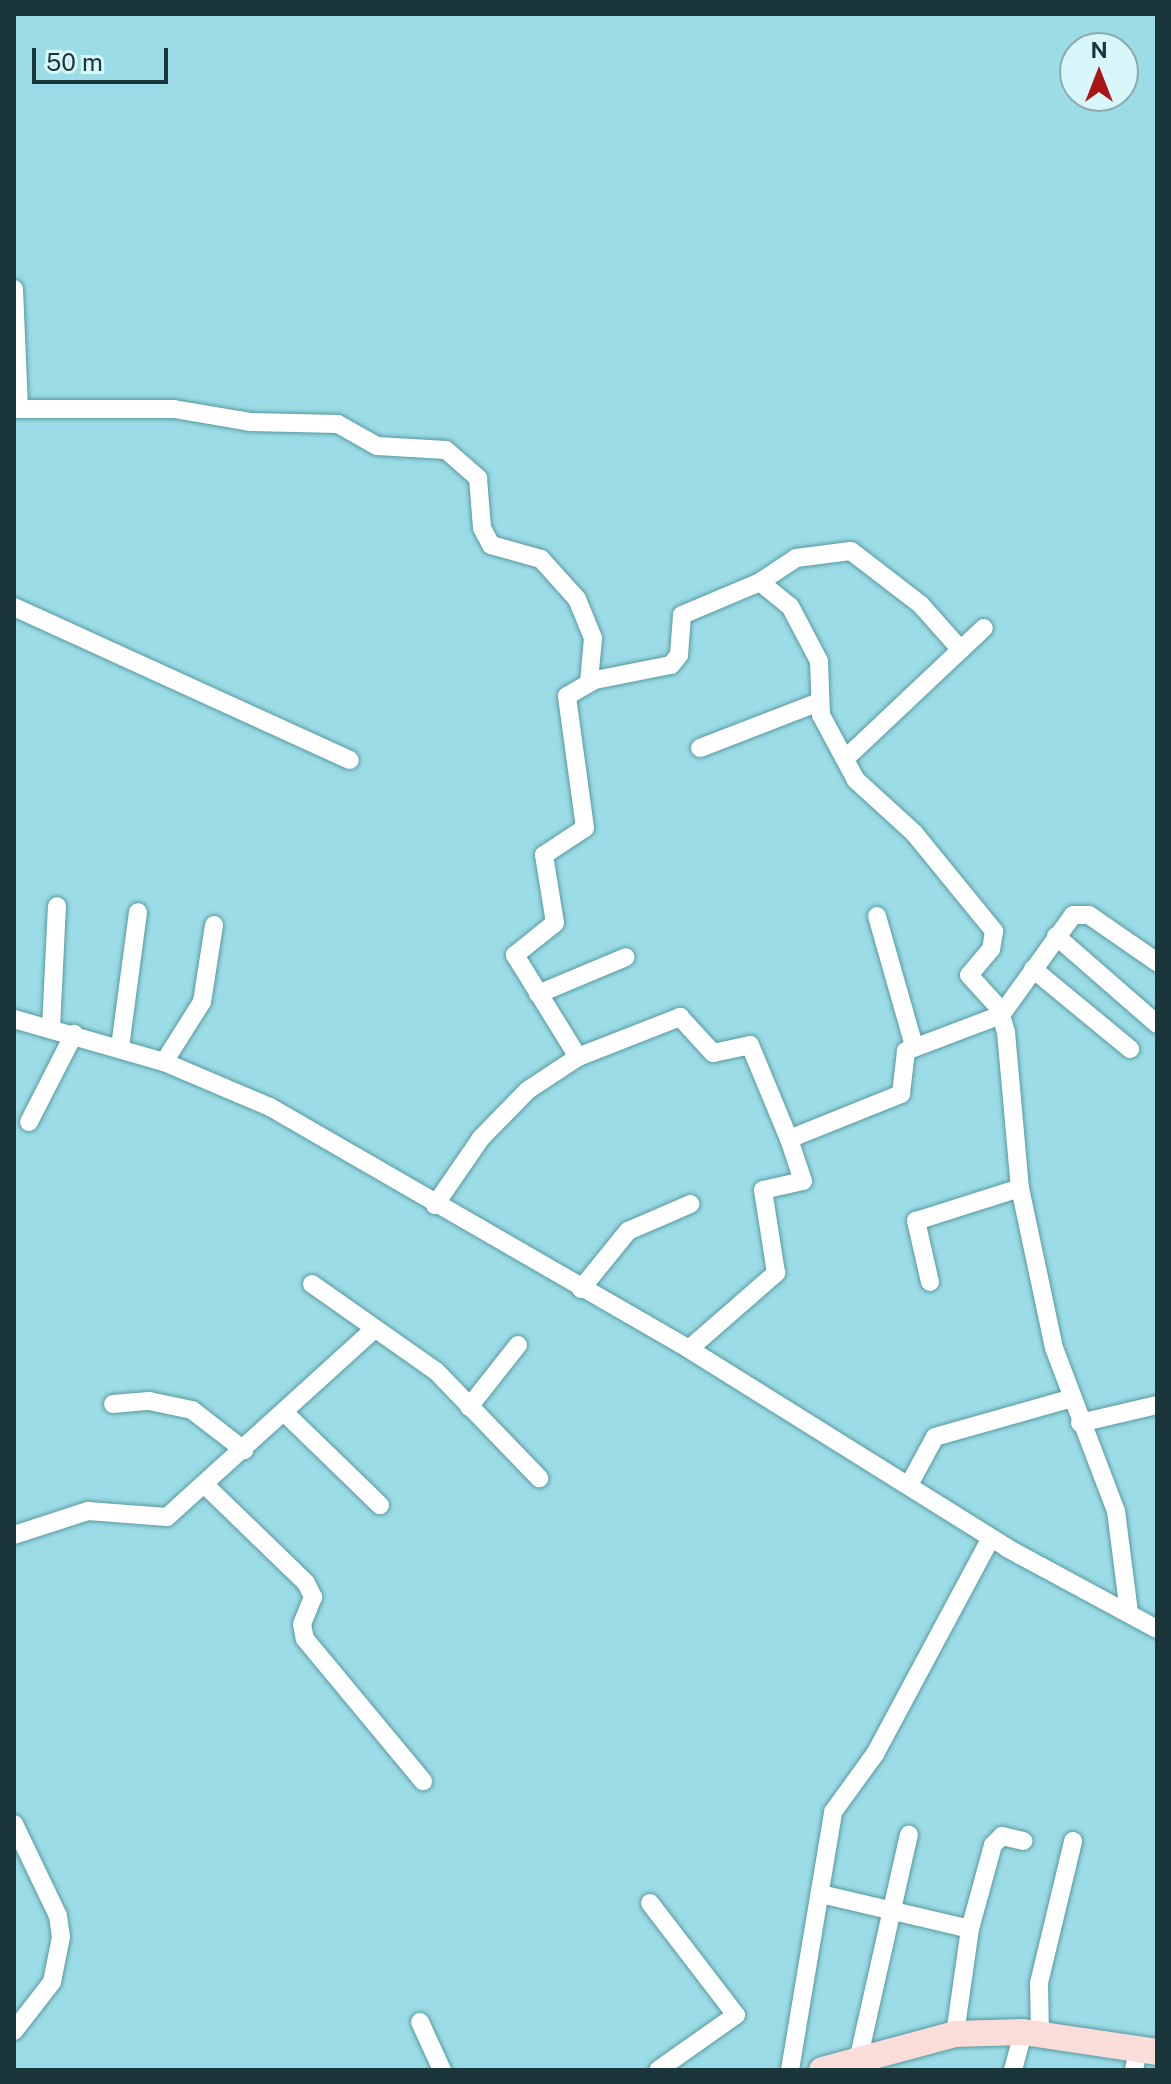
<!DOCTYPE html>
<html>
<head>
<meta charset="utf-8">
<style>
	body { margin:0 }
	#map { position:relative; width:1171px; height:2084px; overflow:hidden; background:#9bdce6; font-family:"Public Sans",sans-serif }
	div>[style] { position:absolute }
	.roads { filter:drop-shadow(0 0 2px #5999a2) drop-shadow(0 0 2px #5999a2) }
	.street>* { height:18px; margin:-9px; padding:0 9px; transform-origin:9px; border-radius:9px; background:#fff }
	.secondary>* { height:26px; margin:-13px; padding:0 13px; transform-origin:13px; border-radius:13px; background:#fadcd9 }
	span { translate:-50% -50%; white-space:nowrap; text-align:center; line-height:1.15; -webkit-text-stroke:8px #d7f7fb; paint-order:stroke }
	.frame { position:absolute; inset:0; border:16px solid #1b363a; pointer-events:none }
	.north { position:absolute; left:1059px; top:32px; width:80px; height:80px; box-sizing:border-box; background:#d7f7fb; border:2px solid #8caaae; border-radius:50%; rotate:0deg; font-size:22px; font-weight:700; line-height:32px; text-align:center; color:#1b363a }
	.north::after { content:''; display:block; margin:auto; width:28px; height:36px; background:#a91615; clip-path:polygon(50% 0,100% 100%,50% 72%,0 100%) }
	.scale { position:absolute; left:32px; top:48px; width:136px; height:36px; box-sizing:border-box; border:4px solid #1b363a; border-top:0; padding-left:10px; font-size:24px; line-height:28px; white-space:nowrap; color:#1b363a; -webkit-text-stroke:6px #d7f7fb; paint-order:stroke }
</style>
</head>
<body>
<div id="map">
	<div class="roads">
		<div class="street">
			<div style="left:14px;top:289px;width:120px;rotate:87.6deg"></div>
			<div style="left:14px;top:409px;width:160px"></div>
			<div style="left:174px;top:409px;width:77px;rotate:9.7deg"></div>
			<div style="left:250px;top:422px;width:88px;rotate:1.3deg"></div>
			<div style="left:338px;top:424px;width:45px;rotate:29.4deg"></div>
			<div style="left:377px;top:446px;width:69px;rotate:3.3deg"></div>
			<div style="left:446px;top:450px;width:43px;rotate:41.2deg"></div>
			<div style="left:478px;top:478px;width:50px;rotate:85.4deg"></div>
			<div style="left:482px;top:528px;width:19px;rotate:62deg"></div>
			<div style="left:491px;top:545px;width:52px;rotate:15.6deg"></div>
			<div style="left:541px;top:559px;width:54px;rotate:48deg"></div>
			<div style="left:577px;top:599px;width:42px;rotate:67.7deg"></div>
			<div style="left:593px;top:638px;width:44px;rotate:95.2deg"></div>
			<div style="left:760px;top:582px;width:43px;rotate:-33.7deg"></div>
			<div style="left:796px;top:558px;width:55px;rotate:-7.3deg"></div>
			<div style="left:851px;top:551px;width:88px;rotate:37.6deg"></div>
			<div style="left:921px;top:605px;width:60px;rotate:48.4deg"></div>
			<div style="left:14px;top:607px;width:369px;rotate:24.5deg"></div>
			<div style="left:700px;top:748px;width:128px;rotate:-21.1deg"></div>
			<div style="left:847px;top:757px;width:188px;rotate:-43.3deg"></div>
			<div style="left:877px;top:916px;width:135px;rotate:74.1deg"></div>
			<div style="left:1056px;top:936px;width:134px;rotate:41.1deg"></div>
			<div style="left:1033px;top:969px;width:126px;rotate:39.5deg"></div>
			<div style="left:538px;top:994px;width:95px;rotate:-22.8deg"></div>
			<div style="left:14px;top:1019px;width:156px;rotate:16deg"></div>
			<div style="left:164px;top:1062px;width:115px;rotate:23deg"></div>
			<div style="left:270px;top:1107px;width:484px;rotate:30deg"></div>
			<div style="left:689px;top:1349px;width:375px;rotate:32deg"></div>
			<div style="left:1007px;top:1548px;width:170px;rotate:28.4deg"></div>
			<div style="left:51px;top:1028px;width:122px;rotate:-87.2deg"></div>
			<div style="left:120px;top:1047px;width:136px;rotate:-82.4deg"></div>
			<div style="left:578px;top:1057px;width:120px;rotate:-121.7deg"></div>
			<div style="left:515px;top:955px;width:51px;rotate:-38.7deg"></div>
			<div style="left:555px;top:923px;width:69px;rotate:-99.2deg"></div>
			<div style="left:544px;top:855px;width:49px;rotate:-33.4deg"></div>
			<div style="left:585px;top:828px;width:133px;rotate:-97.8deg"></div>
			<div style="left:567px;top:696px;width:32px;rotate:-30deg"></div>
			<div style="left:595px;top:680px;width:77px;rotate:-11.2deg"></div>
			<div style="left:671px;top:665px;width:13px;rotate:-51deg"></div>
			<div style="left:679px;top:655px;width:40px;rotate:-85.7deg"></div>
			<div style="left:682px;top:615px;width:85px;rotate:-22.9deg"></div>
			<div style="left:760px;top:582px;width:38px;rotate:39deg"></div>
			<div style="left:790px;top:606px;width:62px;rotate:62.2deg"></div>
			<div style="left:819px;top:661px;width:54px;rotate:87.9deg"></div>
			<div style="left:821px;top:715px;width:74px;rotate:61.7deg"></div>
			<div style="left:856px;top:780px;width:79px;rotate:42.4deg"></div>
			<div style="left:914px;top:833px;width:127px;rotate:50.8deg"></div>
			<div style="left:994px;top:931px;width:18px;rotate:99deg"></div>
			<div style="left:991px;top:949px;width:34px;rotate:130deg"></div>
			<div style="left:969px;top:975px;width:45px;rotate:47.7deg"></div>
			<div style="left:999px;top:1008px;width:25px;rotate:74deg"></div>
			<div style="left:1006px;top:1032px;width:157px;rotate:84.9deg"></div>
			<div style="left:1020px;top:1188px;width:164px;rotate:78deg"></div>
			<div style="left:1054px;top:1348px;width:174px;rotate:69.2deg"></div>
			<div style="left:1116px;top:1511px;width:102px;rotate:82.7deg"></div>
			<div style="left:164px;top:1062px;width:71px;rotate:-57.7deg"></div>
			<div style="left:202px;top:1002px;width:78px;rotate:-81.1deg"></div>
			<div style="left:29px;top:1122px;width:99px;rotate:-62.9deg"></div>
			<div style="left:435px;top:1205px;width:81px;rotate:-55.5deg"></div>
			<div style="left:481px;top:1138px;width:67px;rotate:-45.6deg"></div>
			<div style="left:528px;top:1090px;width:60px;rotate:-33.4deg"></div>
			<div style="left:578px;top:1057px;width:110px;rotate:-21.4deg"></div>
			<div style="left:680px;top:1017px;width:49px;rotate:47.5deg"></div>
			<div style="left:713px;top:1053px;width:38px;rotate:-12deg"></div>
			<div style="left:750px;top:1045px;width:102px;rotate:67.5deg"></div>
			<div style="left:930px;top:1282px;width:63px;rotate:-102.9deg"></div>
			<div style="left:916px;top:1221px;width:109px;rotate:-17.6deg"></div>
			<div style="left:312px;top:1284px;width:151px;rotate:35.1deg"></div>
			<div style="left:436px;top:1371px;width:149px;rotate:46.1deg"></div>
			<div style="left:581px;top:1289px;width:75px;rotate:-51deg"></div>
			<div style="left:628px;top:1231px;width:68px;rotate:-23.5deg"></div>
			<div style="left:689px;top:1349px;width:116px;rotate:-41.1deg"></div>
			<div style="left:776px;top:1273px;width:84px;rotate:-98.9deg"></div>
			<div style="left:763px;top:1190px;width:41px;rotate:-12.7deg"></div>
			<div style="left:803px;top:1181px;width:44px;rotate:-108.4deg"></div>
			<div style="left:789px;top:1139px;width:121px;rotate:-21.9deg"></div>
			<div style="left:901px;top:1094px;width:43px;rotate:-83.4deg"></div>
			<div style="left:906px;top:1051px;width:102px;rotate:-20.8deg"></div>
			<div style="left:1001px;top:1015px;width:123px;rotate:-54.2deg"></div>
			<div style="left:1073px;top:915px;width:16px"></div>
			<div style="left:1089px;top:915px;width:83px;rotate:34.7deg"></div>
			<div style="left:113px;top:1404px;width:36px;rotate:-5deg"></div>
			<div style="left:149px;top:1401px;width:44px;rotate:11.8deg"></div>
			<div style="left:192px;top:1410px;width:66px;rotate:37.6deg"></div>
			<div style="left:469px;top:1407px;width:79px;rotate:-51.7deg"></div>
			<div style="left:286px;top:1414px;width:131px;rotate:44.1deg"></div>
			<div style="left:1080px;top:1423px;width:79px;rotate:-13.2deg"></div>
			<div style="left:910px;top:1483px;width:52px;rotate:-61.5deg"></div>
			<div style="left:935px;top:1437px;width:139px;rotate:-15.8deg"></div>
			<div style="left:204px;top:1484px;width:142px;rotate:44.1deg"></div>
			<div style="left:306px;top:1583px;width:16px;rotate:63deg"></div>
			<div style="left:313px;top:1597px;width:29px;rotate:112deg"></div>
			<div style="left:302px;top:1624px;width:15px;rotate:79deg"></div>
			<div style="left:305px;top:1639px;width:185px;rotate:50.3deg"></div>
			<div style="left:14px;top:1535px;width:78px;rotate:-18deg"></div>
			<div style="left:88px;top:1511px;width:79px;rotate:4.3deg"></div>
			<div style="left:167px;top:1517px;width:278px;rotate:-42.2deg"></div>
			<div style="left:14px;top:1824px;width:102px;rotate:64.4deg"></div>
			<div style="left:58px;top:1916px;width:21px;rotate:82deg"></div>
			<div style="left:61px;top:1937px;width:46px;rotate:101.3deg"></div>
			<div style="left:52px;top:1982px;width:62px;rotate:127.8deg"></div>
			<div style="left:821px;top:1894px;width:153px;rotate:13.2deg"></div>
			<div style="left:650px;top:1903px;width:141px;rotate:52.5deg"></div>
			<div style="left:736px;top:2015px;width:95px;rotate:144.8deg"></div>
			<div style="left:420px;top:2022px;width:53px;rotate:65.4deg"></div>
			<div style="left:955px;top:2034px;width:106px;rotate:-81.9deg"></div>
			<div style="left:970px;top:1929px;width:87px;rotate:-74.7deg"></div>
			<div style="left:993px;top:1845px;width:13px;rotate:-45deg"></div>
			<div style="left:1002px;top:1836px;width:22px;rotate:13deg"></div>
			<div style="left:1040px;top:2034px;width:51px;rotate:-91.1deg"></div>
			<div style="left:1039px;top:1983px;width:146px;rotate:-76.5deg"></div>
			<div style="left:859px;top:2056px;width:227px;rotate:-77.3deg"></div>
			<div style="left:790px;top:2070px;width:262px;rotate:-80.5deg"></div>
			<div style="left:833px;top:1812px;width:72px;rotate:-54.1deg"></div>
			<div style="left:875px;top:1754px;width:245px;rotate:-61.8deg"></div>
			<div style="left:1013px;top:2070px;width:39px;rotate:-75deg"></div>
			<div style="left:1134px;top:2070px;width:21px;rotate:-79deg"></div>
		</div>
		<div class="secondary">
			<div style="left:822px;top:2070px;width:138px;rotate:-15.1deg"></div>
			<div style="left:955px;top:2034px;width:68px;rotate:-1.7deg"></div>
			<div style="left:1023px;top:2032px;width:135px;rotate:8.5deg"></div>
		</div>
	</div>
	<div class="frame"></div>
	<div class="north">N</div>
	<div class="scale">50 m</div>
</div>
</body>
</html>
